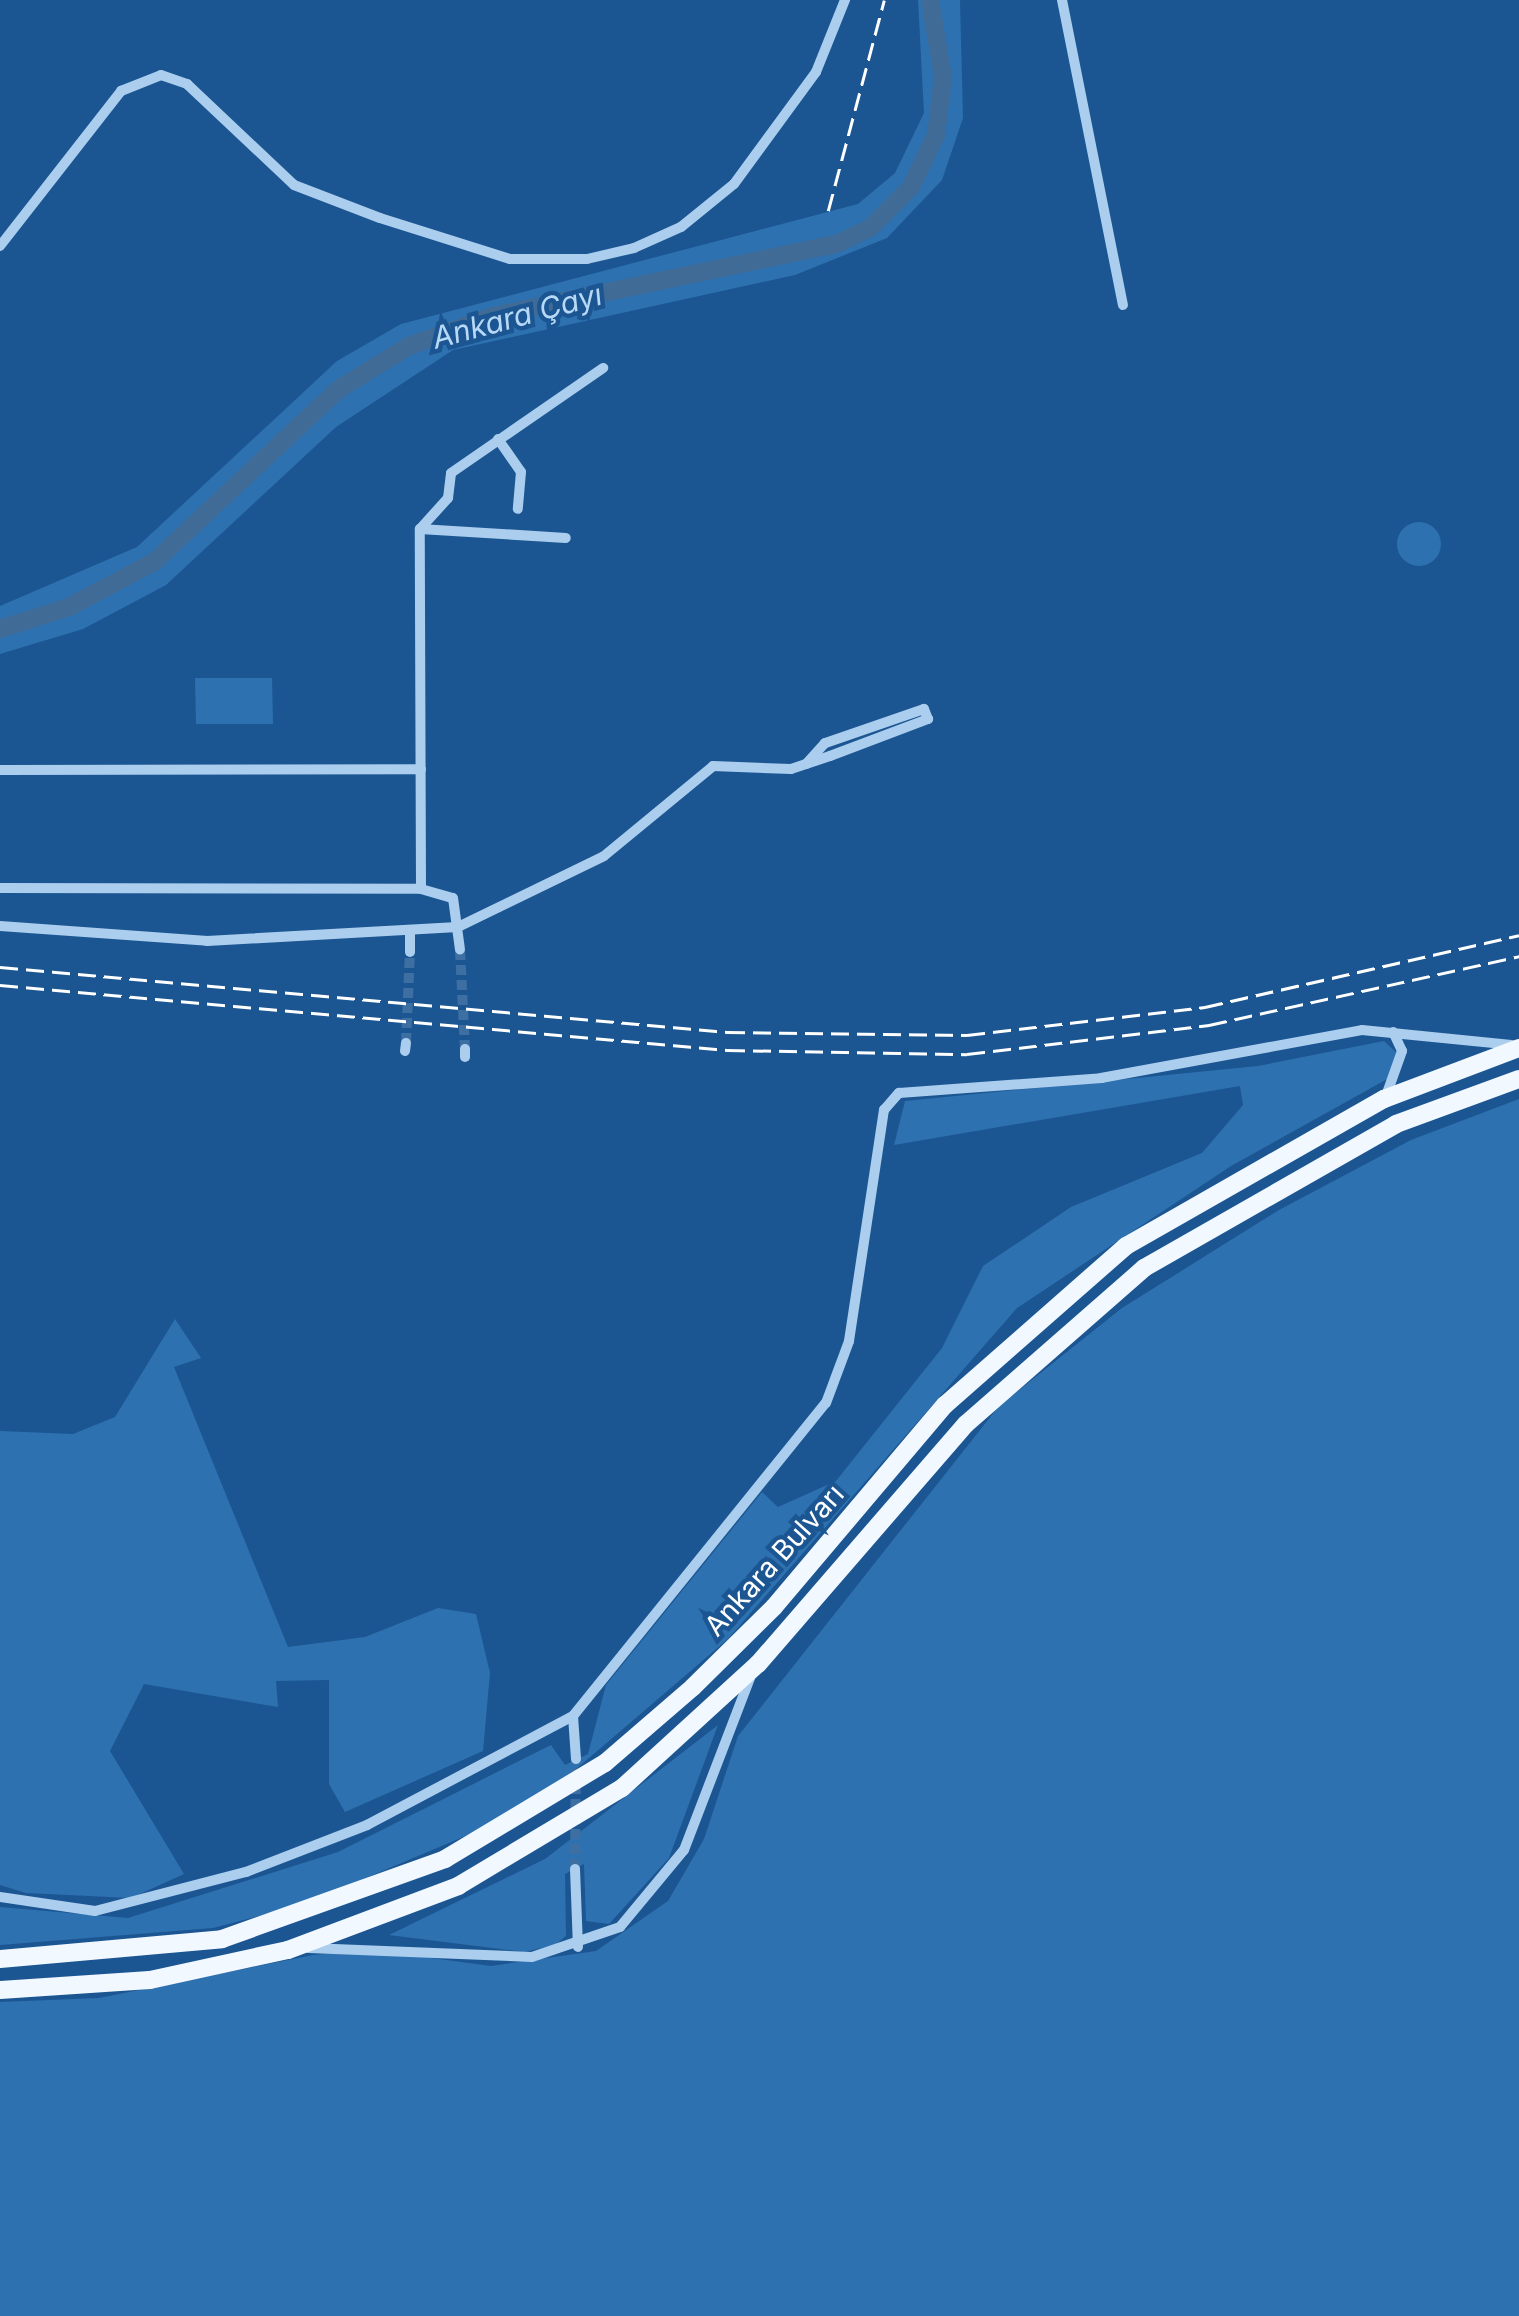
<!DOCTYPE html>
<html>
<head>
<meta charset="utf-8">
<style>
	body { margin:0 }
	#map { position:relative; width:1519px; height:2316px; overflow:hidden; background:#1b5692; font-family:Inter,sans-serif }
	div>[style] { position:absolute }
	.green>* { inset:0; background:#2e71b0 }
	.round { border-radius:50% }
	.river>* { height:18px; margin:-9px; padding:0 9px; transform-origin:9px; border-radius:9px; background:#406b96 }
	.minor-tunnel>* { height:10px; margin-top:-5px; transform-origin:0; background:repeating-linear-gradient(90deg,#3d6fa2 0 10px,transparent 0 15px) }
	.minor>* { height:10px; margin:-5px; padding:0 5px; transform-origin:5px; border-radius:5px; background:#abceef }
	.primary>* { height:18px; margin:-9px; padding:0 9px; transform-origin:9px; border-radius:9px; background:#f2f8ff }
	.rail>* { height:2.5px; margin-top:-1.25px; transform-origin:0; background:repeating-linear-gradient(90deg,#fff 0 18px,transparent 0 26px) }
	span { translate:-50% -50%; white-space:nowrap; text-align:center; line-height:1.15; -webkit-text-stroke:9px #1b5692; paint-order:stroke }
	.street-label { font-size:28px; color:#fff }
	.water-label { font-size:30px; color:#b7d8f6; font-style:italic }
</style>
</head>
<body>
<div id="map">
	<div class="green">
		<div style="clip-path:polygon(918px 0,960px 0,963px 118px,942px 180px,887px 238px,795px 275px,453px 350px,336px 427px,166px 585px,83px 629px,0 654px,0 606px,137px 547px,337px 361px,401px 324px,858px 204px,895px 173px,924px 113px)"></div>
		<div class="round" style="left:1397px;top:522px;width:44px;height:44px"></div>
		<div style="clip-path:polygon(195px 678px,272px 678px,273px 724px,196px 724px)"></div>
		<div style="clip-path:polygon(1384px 1041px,1398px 1054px,1389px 1078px,1231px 1166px,1017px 1308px,728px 1639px,561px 1782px,475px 1832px,304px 1904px,213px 1928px,0 1945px,0 1907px,128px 1918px,338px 1852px,551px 1745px,565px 1765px,588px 1754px,606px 1685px,703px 1565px,762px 1492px,778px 1507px,836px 1481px,942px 1348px,983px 1266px,1071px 1207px,1202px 1153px,1243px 1105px,1240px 1086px,894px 1145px,905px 1101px,1258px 1066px)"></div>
		<div style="clip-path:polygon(1519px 1099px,1519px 2316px,0 2316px,0 2002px,99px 1998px,313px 1955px,372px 1950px,491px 1966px,596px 1951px,668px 1901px,704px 1839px,738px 1736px,999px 1406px,1122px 1308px,1279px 1210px,1411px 1140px)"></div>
		<div style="clip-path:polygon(175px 1319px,201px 1358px,174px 1367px,288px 1647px,365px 1637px,438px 1608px,476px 1614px,490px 1673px,483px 1751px,345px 1812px,329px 1784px,329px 1680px,276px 1681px,278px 1707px,144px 1684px,110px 1751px,184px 1874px,131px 1898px,26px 1893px,0 1885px,0 1431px,73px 1434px,115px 1417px)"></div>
		<div style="clip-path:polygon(718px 1725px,669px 1858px,609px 1924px,586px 1921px,584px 1864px,565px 1874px,566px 1936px,555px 1945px,524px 1952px,389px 1935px,545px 1859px)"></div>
	</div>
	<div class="river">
		<div style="left:0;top:629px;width:72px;rotate:-17.7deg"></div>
		<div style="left:69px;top:607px;width:96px;rotate:-27.9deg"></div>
		<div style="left:154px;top:562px;width:253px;rotate:-43.1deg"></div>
		<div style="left:339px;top:389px;width:82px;rotate:-31.6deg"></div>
		<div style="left:409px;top:346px;width:90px;rotate:-19.4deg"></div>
		<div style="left:494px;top:316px;width:350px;rotate:-11.9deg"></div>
		<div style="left:837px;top:244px;width:37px;rotate:-26deg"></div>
		<div style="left:870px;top:228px;width:58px;rotate:-45deg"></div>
		<div style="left:911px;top:187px;width:58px;rotate:-64.3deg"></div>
		<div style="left:936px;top:135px;width:58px;rotate:-83.1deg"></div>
		<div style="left:943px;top:77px;width:78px;rotate:-99.6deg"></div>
	</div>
	<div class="minor-tunnel">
		<div style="left:460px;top:950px;width:99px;rotate:87.1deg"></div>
		<div style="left:406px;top:1043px;width:91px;rotate:-87.5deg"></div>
		<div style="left:575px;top:1869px;width:110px;rotate:-89.5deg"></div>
	</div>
	<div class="minor">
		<div style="left:1062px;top:0;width:311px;rotate:78.7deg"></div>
		<div style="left:0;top:246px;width:197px;rotate:-52deg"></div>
		<div style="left:121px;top:91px;width:43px;rotate:-21.8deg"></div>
		<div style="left:161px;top:75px;width:28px;rotate:19deg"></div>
		<div style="left:187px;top:84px;width:147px;rotate:43.3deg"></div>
		<div style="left:294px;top:185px;width:92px;rotate:21deg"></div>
		<div style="left:380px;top:218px;width:136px;rotate:17.5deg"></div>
		<div style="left:510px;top:259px;width:77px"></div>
		<div style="left:587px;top:259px;width:48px;rotate:-13.2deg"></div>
		<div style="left:634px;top:248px;width:51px;rotate:-24.1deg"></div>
		<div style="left:681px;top:227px;width:68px;rotate:-39.1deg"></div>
		<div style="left:734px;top:184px;width:139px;rotate:-53.8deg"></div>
		<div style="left:816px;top:72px;width:78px;rotate:-68.1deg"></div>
		<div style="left:498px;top:439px;width:40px;rotate:55.1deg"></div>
		<div style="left:521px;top:472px;width:37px;rotate:95deg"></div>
		<div style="left:420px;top:529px;width:146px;rotate:3.5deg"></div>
		<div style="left:1px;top:770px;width:420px;rotate:-0.1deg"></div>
		<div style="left:0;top:888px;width:421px;rotate:0.1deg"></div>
		<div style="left:421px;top:889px;width:360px;rotate:-90.2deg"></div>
		<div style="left:420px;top:529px;width:42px;rotate:-47.9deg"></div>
		<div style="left:448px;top:498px;width:25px;rotate:-83deg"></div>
		<div style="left:451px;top:473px;width:185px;rotate:-34.6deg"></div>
		<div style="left:421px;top:889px;width:33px;rotate:16deg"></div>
		<div style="left:453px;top:898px;width:52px;rotate:82.3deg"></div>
		<div style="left:0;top:926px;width:208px;rotate:4.1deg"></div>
		<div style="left:207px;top:941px;width:251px;rotate:-3.2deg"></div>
		<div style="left:458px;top:927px;width:162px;rotate:-25.9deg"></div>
		<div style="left:604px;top:856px;width:141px;rotate:-39.5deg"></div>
		<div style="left:713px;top:766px;width:78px;rotate:2.2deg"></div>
		<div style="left:791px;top:769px;width:41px;rotate:-18.4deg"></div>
		<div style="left:830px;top:756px;width:105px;rotate:-20.7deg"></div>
		<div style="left:928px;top:719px;width:11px;rotate:-112deg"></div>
		<div style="left:924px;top:709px;width:105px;rotate:161deg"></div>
		<div style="left:825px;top:743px;width:28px;rotate:132deg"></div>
		<div style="left:410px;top:952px;width:20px;rotate:-90deg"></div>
		<div style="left:465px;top:1049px;width:8px;rotate:90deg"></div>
		<div style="left:405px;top:1051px;width:8px;rotate:-83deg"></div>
		<div style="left:1386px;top:1096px;width:48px;rotate:-70.4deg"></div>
		<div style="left:1402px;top:1051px;width:21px;rotate:-115deg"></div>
		<div style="left:573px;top:1716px;width:43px;rotate:86deg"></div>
		<div style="left:575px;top:1869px;width:78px;rotate:87.8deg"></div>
		<div style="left:0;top:1897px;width:96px;rotate:8.4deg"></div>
		<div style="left:95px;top:1911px;width:156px;rotate:-14.5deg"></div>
		<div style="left:246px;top:1872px;width:130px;rotate:-21.2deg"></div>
		<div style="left:367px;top:1825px;width:233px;rotate:-27.9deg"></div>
		<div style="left:573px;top:1716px;width:402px;rotate:-51.1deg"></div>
		<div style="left:826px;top:1403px;width:66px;rotate:-69.6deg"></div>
		<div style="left:849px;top:1341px;width:234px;rotate:-81.4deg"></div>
		<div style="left:884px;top:1110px;width:23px;rotate:-49deg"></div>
		<div style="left:899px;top:1093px;width:203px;rotate:-4.2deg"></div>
		<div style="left:1101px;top:1078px;width:265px;rotate:-10.4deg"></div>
		<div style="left:1362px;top:1030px;width:150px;rotate:5.7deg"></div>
		<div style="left:309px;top:1948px;width:223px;rotate:2.3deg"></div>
		<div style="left:532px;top:1957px;width:93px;rotate:-18.8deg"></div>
		<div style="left:620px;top:1927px;width:100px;rotate:-50.3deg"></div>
		<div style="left:684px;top:1850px;width:184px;rotate:-69deg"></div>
	</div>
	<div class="primary">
		<div style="left:0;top:1959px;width:223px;rotate:-5.1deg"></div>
		<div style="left:222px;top:1939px;width:237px;rotate:-19.7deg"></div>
		<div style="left:445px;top:1859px;width:187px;rotate:-31deg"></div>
		<div style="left:605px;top:1763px;width:116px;rotate:-40.8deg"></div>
		<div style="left:693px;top:1687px;width:114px;rotate:-44.6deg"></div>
		<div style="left:774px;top:1607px;width:265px;rotate:-49.8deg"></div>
		<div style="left:945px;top:1405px;width:241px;rotate:-41.3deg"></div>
		<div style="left:1126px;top:1246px;width:297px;rotate:-29.7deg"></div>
		<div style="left:1384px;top:1099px;width:144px;rotate:-20.7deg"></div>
		<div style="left:0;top:1990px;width:150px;rotate:-3.8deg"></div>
		<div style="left:150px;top:1980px;width:141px;rotate:-12.3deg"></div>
		<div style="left:288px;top:1950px;width:182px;rotate:-20.6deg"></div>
		<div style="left:458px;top:1886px;width:191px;rotate:-30.9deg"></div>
		<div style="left:622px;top:1788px;width:184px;rotate:-42.4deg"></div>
		<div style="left:758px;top:1664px;width:318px;rotate:-49.1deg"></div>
		<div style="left:966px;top:1424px;width:237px;rotate:-41.2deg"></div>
		<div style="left:1144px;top:1268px;width:290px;rotate:-29.7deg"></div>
		<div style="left:1396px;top:1124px;width:131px;rotate:-20.1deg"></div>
	</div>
	<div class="rail">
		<div style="left:828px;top:211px;width:218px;rotate:-75.1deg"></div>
		<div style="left:0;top:967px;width:730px;rotate:5.11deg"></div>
		<div style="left:727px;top:1032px;width:240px;rotate:0.7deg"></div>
		<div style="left:967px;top:1035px;width:240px;rotate:-6.7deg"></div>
		<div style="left:1205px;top:1007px;width:322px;rotate:-12.9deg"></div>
		<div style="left:0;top:985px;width:730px;rotate:5.11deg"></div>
		<div style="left:727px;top:1050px;width:240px;rotate:1deg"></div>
		<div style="left:967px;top:1054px;width:244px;rotate:-6.8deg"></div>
		<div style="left:1209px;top:1025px;width:318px;rotate:-12.5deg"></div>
	</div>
	<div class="street-label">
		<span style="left:774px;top:1560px;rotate:-48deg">Ankara Bulvarı</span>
	</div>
	<div class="water-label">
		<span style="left:517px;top:316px;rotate:-15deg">Ankara Çayı</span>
	</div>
</div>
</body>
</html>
